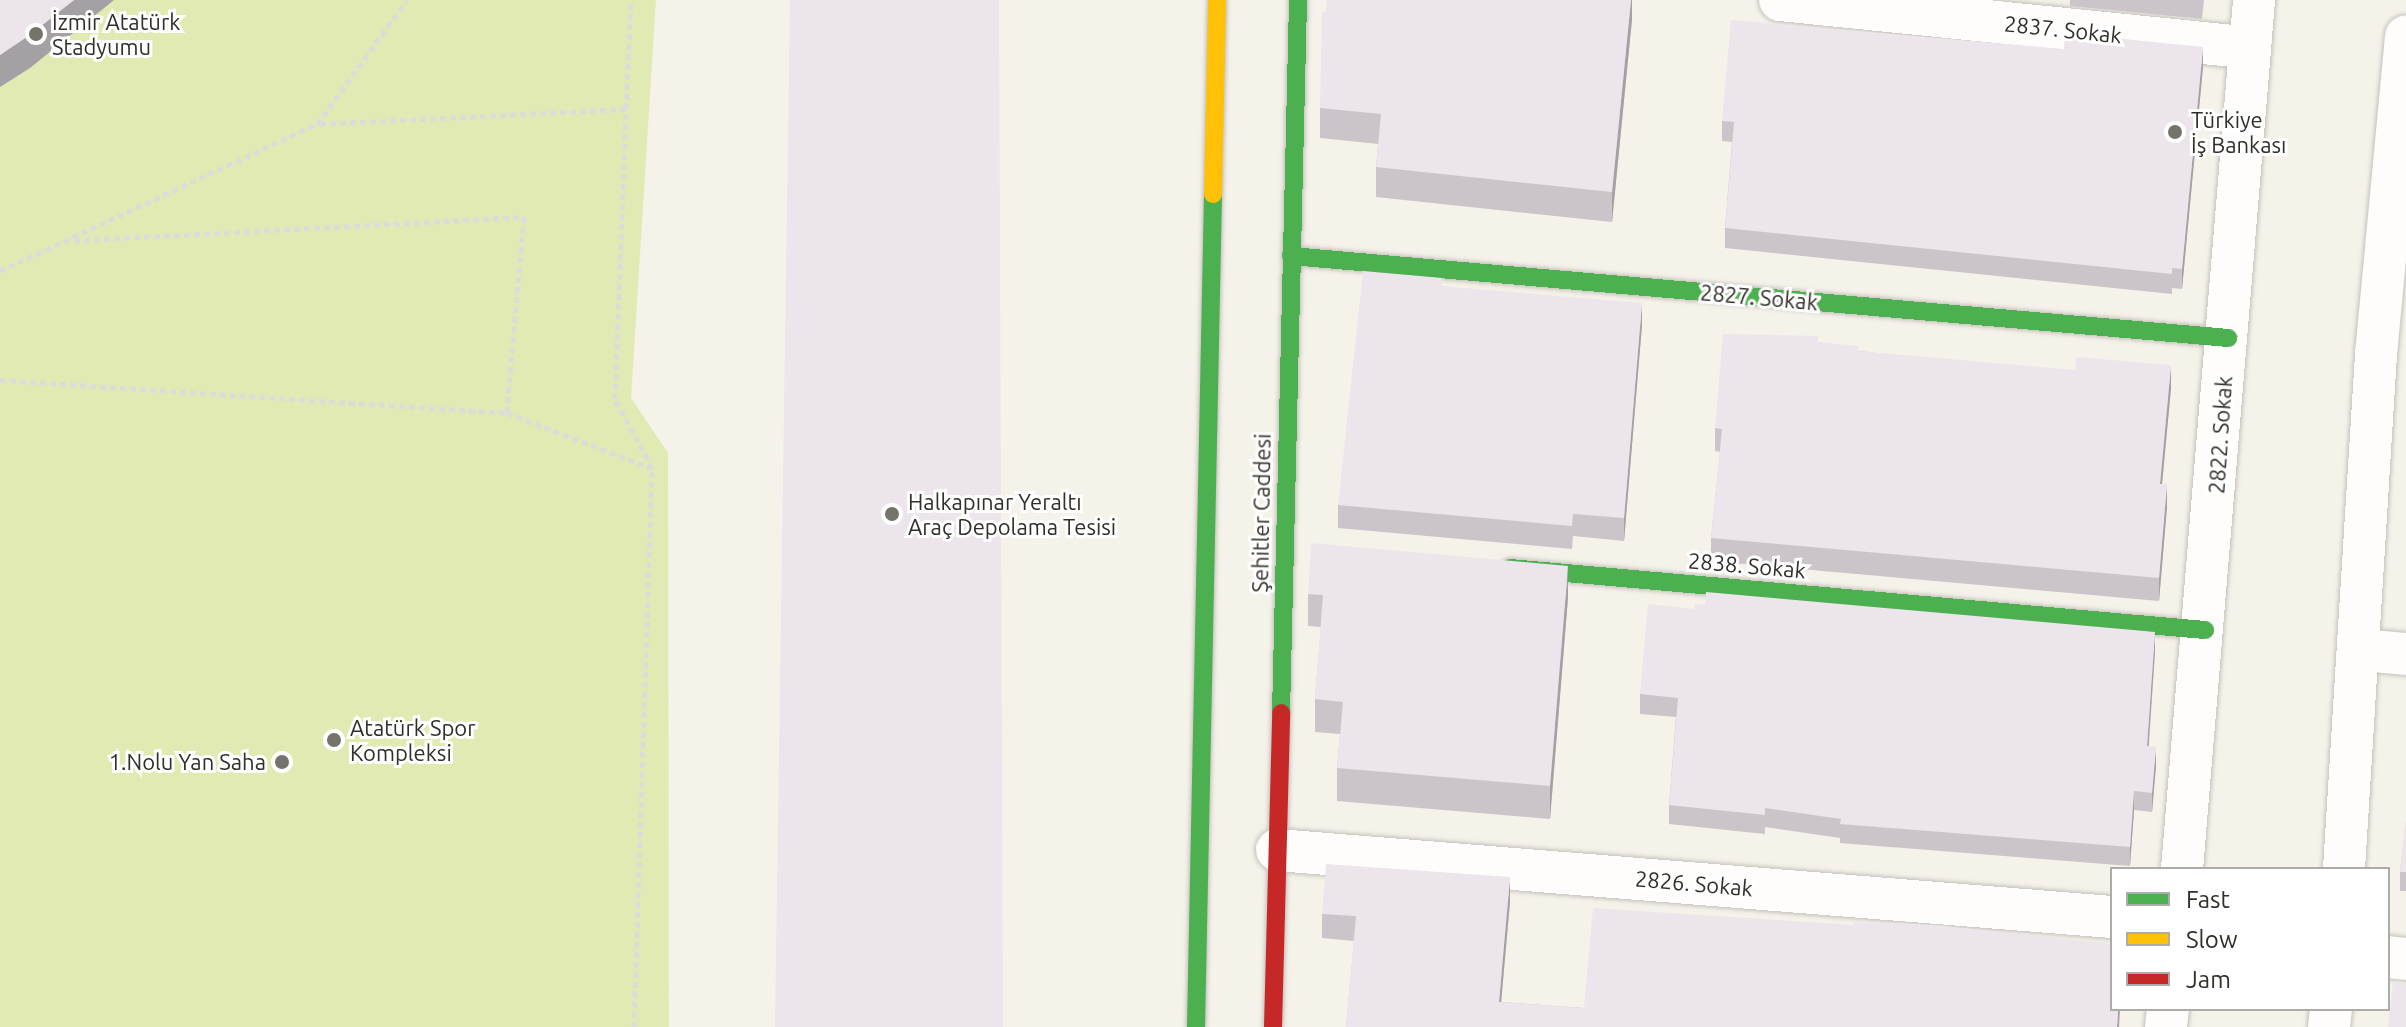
<!DOCTYPE html>
<html>
<head>
<meta charset="utf-8">
<style>
	body { margin:0 }
	#map { position:relative; width:2406px; height:1027px; overflow:hidden; background:#f5f2ea; font-family:Ubuntu,sans-serif }
	div>[style] { position:absolute }
	.green>* { inset:0; background:#e1eab2 }
	.path>* { height:5px; margin-top:-2.5px; transform-origin:0; background:repeating-linear-gradient(90deg,#dddcd9 0 6px,transparent 0 10px) }
	.roads { filter:drop-shadow(0 0 2px #c4c1bb) drop-shadow(0 0 2px #c4c1bb) }
	.street>* { height:42px; margin:-21px; padding:0 21px; transform-origin:21px; border-radius:21px; background:#fefdfc }
	.fast>* { height:18px; margin:-9px; padding:0 9px; transform-origin:9px; border-radius:9px; background:#4caf50 }
	.slow>* { height:18px; margin:-9px; padding:0 9px; transform-origin:9px; border-radius:9px; background:#ffc107 }
	.jam>* { height:18px; margin:-9px; padding:0 9px; transform-origin:9px; border-radius:9px; background:#c62828 }
	.wall>* { inset:0; background:#cbc5ca }
	.shaded-wall>* { inset:0; background:#a5a0a4 }
	.building>* { inset:0; background:#ece5eb }
	.dots>* { width:22px; height:22px; translate:-50% -50%; box-sizing:border-box; border:4px solid #fff; border-radius:50% }
	span { translate:-50% -50%; white-space:nowrap; text-align:center; line-height:1.15; -webkit-text-stroke:6px #fff; paint-order:stroke }
	.poi-label { font-size:22px; color:#312f29 }
	.left { translate:0 -50%; text-align:left }
	.right { translate:-100% -50%; text-align:right }
	.street-label { font-size:22px; color:#312f29 }
	.legend { position:absolute; left:2110px; top:867px; width:280px; height:144px; box-sizing:border-box; background:#fff; border:2px solid #adaca9; margin:0; padding:10px 14px; list-style:none; font-size:24px; color:#312f29 }
	.legend li { display:flex; align-items:center; gap:16px; height:40px }
	.legend b { width:40px; border:2px solid #adaca9 }
</style>
</head>
<body>
<div id="map">
	<div class="green">
		<div style="clip-path:polygon(0 0,656px 0,631px 398px,668px 453px,669px 1027px,0 1027px)"></div>
	</div>
	<div class="path">
		<div style="left:626px;top:109px;width:109px;rotate:-87.4deg"></div>
		<div style="left:64px;top:241px;width:461px;rotate:-3deg"></div>
		<div style="left:524px;top:217px;width:197px;rotate:95deg"></div>
		<div style="left:0;top:271px;width:349px;rotate:-24.9deg"></div>
		<div style="left:317px;top:124px;width:153px;rotate:-54deg"></div>
		<div style="left:0;top:380px;width:508px;rotate:3.72deg"></div>
		<div style="left:507px;top:413px;width:155px;rotate:20.8deg"></div>
		<div style="left:652px;top:468px;width:78px;rotate:-118.2deg"></div>
		<div style="left:615px;top:399px;width:290px;rotate:-87.8deg"></div>
		<div style="left:626px;top:109px;width:309px;rotate:177.2deg"></div>
		<div style="left:634px;top:1027px;width:559px;rotate:-88.16deg"></div>
	</div>
	<div class="roads">
		<div class="street">
			<div style="left:1780px;top:0;width:472px;rotate:5.8deg"></div>
			<div style="left:2361px;top:650px;width:45px;rotate:5.1deg"></div>
			<div style="left:1277px;top:850px;width:838px;rotate:4.59deg"></div>
			<div style="left:2182px;top:869px;width:872px;rotate:-85.26deg"></div>
			<div style="left:2344px;top:869px;width:516px;rotate:-86.44deg"></div>
			<div style="left:2376px;top:354px;width:319px;rotate:-84.6deg"></div>
			<div style="left:2388px;top:957px;width:18px;rotate:6deg"></div>
			<div style="left:2166px;top:1027px;width:18px;rotate:-84deg"></div>
			<div style="left:2329px;top:1027px;width:18px;rotate:-84deg"></div>
		</div>
		<div class="fast">
			<div style="left:1291px;top:256px;width:941px;rotate:5deg"></div>
			<div style="left:1510px;top:568px;width:698px;rotate:5.1deg"></div>
			<div style="left:1281px;top:713px;width:713px;rotate:-88.63deg"></div>
			<div style="left:1196px;top:1027px;width:833px;rotate:-88.83deg"></div>
		</div>
		<div class="slow">
			<div style="left:1213px;top:194px;width:194px;rotate:-88.8deg"></div>
		</div>
		<div class="jam">
			<div style="left:1273px;top:1027px;width:314px;rotate:-88.5deg"></div>
		</div>
	</div>
	<div class="wall">
		<div style="clip-path:polygon(1632px 0,1632px 19px,1612px 222px,1376px 197px,1376px 167px,1378px 144px,1320px 138px,1320px 108px,1326px 12px)"></div>
		<div style="clip-path:polygon(2070px 0,2204px 0,2202px 19px,2070px 6px)"></div>
		<div style="clip-path:polygon(2203px 67px,2182px 289px,2172px 288px,2172px 294px,1725px 248px,1725px 228px,1732px 142px,1722px 141px,1722px 121px)"></div>
		<div style="clip-path:polygon(1442px 286px,1642px 325px,1624px 541px,1573px 536px,1572px 549px,1338px 528px,1338px 505px)"></div>
		<div style="clip-path:polygon(1818px 342px,1859px 351px,2171px 388px,2162px 484px,2167px 507px,2159px 601px,1711px 561px,1711px 538px,1720px 452px,1715px 451px,1715px 428px)"></div>
		<div style="clip-path:polygon(1308px 594px,1568px 598px,1550px 819px,1337px 801px,1337px 768px,1340px 734px,1315px 732px,1315px 699px,1321px 627px,1308px 626px)"></div>
		<div style="clip-path:polygon(2155px 651px,2149px 746px,2156px 766px,2152px 812px,2134px 810px,2130px 866px,1840px 843px,1840px 838px,1765px 827px,1765px 834px,1669px 824px,1669px 805px,1676px 717px,1640px 714px,1640px 694px)"></div>
		<div style="clip-path:polygon(2406px 820px,2406px 891px,2400px 891px,2400px 872px)"></div>
		<div style="clip-path:polygon(1510px 902px,1501px 1002px,1584px 1008px,2112px 1009px,1346px 1027px,1354px 941px,1322px 938px,1322px 914px)"></div>
	</div>
	<div class="shaded-wall">
		<div style="clip-path:polygon(74px 0,114px 0,30px 68px,0 87px,0 55px)"></div>
		<div style="clip-path:polygon(1631px 0,1632px 0,1632px 19px,1612px 222px,1612px 192px)"></div>
		<div style="clip-path:polygon(2203px 47px,2203px 67px,2182px 289px,2182px 269px)"></div>
		<div style="clip-path:polygon(1642px 303px,1642px 325px,1624px 541px,1624px 518px)"></div>
		<div style="clip-path:polygon(2171px 365px,2171px 388px,2160px 506px,2160px 484px)"></div>
		<div style="clip-path:polygon(2167px 484px,2167px 507px,2159px 601px,2159px 578px)"></div>
		<div style="clip-path:polygon(1568px 566px,1568px 598px,1550px 819px,1550px 786px)"></div>
		<div style="clip-path:polygon(2155px 632px,2155px 651px,2147px 765px,2147px 746px)"></div>
		<div style="clip-path:polygon(2156px 747px,2156px 766px,2152px 812px,2152px 793px)"></div>
		<div style="clip-path:polygon(2134px 791px,2134px 810px,2130px 866px,2130px 847px)"></div>
		<div style="clip-path:polygon(1510px 877px,1510px 902px,1499px 1026px,1499px 1002px)"></div>
		<div style="clip-path:polygon(2118px 1009px,2120px 1009px,2119px 1027px,2117px 1027px)"></div>
	</div>
	<div class="building">
		<div style="clip-path:polygon(0 0,74px 0,30px 35px,0 55px)"></div>
		<div style="clip-path:polygon(790px 0,999px 0,1003px 1027px,775px 1027px)"></div>
		<div style="clip-path:polygon(1327px 0,1631px 0,1612px 192px,1376px 167px,1381px 114px,1320px 108px,1322px 12px,1326px 12px)"></div>
		<div style="clip-path:polygon(1731px 20px,2064px 49px,2065px 33px,2203px 47px,2182px 269px,2172px 268px,2172px 274px,1725px 228px,1734px 122px,1722px 121px)"></div>
		<div style="clip-path:polygon(1363px 271px,1442px 278px,1441px 286px,1642px 303px,1624px 518px,1573px 514px,1572px 526px,1338px 505px)"></div>
		<div style="clip-path:polygon(1723px 334px,1818px 336px,1818px 342px,1859px 346px,1858px 351px,2075px 370px,2076px 357px,2171px 365px,2160px 484px,2167px 484px,2159px 578px,1711px 538px,1722px 429px,1715px 428px)"></div>
		<div style="clip-path:polygon(1311px 543px,1568px 566px,1550px 786px,1337px 768px,1343px 702px,1315px 699px,1323px 595px,1308px 594px)"></div>
		<div style="clip-path:polygon(1706px 592px,2155px 632px,2147px 746px,2156px 747px,2152px 793px,2134px 791px,2130px 847px,1840px 824px,1841px 819px,1765px 808px,1765px 815px,1669px 805px,1678px 698px,1640px 694px,1648px 604px,1695px 609px,1695px 604px,1705px 605px)"></div>
		<div style="clip-path:polygon(2406px 820px,2406px 872px,2400px 872px)"></div>
		<div style="clip-path:polygon(1326px 864px,1510px 877px,1499px 1002px,1584px 1008px,1593px 908px,1854px 925px,1855px 921px,1935px 925px,2112px 944px,2112px 1009px,2118px 1009px,2117px 1027px,1346px 1027px,1356px 916px,1322px 914px)"></div>
		<div style="clip-path:polygon(2393px 983px,2406px 984px,2406px 1027px,2388px 1027px)"></div>
	</div>
	<div class="dots">
		<div style="left:36px;top:34px;background:#76736d"></div>
		<div style="left:2175px;top:132px;background:#76736d"></div>
		<div style="left:892px;top:514px;background:#76736d"></div>
		<div style="left:334px;top:740px;background:#76736d"></div>
		<div style="left:282px;top:762px;background:#76736d"></div>
	</div>
	<div class="poi-label">
		<span class="left" style="left:52px;top:34px">İzmir Atatürk<br>Stadyumu</span>
		<span class="left" style="left:2191px;top:132px">Türkiye<br>İş Bankası</span>
		<span class="left" style="left:908px;top:514px">Halkapınar Yeraltı<br>Araç Depolama Tesisi</span>
		<span class="left" style="left:350px;top:740px">Atatürk Spor<br>Kompleksi</span>
		<span class="right" style="left:266px;top:762px">1.Nolu Yan Saha</span>
	</div>
	<div class="street-label">
		<span style="left:2063px;top:29px;rotate:6deg">2837. Sokak</span>
		<span style="left:1759px;top:297px;rotate:5deg">2827. Sokak</span>
		<span style="left:2220px;top:435px;rotate:-86deg">2822. Sokak</span>
		<span style="left:1261px;top:513px;rotate:-89deg">Şehitler Caddesi</span>
		<span style="left:1747px;top:565px;rotate:5deg">2838. Sokak</span>
		<span style="left:1694px;top:883px;rotate:5deg">2826. Sokak</span>
	</div>
	<ul class="legend">
	<li><b style="height:10px;background:#4caf50"></b>Fast</li>
	<li><b style="height:10px;background:#ffc107"></b>Slow</li>
	<li><b style="height:10px;background:#c62828"></b>Jam</li>
	</ul>
</div>
</body>
</html>
